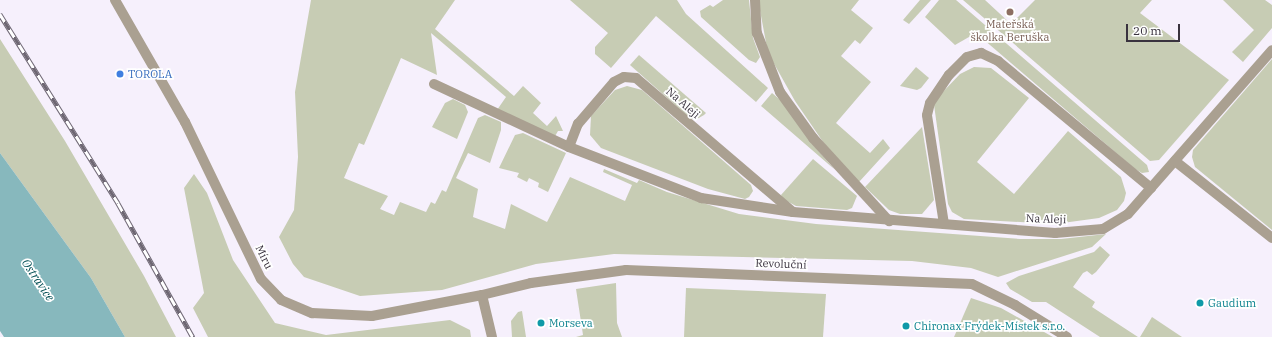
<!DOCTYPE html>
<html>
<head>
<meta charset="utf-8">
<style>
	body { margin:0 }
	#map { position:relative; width:1272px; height:337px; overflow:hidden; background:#f6f0fc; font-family:"IBM Plex Serif",serif }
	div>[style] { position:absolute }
	.green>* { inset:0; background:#c7ccb4 }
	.water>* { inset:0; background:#87b8bd }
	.minor>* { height:10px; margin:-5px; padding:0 5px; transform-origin:5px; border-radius:5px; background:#aaa091 }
	.rail>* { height:4.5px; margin-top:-2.25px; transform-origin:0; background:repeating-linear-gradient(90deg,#fff 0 9px,#6e6773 0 18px); box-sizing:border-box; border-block:1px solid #6e6773 }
	.dots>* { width:11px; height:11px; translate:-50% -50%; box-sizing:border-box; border:2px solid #fff; border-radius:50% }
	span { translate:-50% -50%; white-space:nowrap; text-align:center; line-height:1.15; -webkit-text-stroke:3.5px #fff; paint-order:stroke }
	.education-label { font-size:11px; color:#785e54 }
	.shop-label { font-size:11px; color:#366cbe }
	.left { translate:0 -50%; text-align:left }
	.street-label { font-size:11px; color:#39323e }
	.culture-label { font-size:11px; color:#0d838f }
	.water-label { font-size:12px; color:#055056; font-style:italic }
	.scale { position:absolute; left:1126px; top:24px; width:54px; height:18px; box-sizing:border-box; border:2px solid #39323e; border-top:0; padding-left:5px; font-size:12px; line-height:14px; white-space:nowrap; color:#39323e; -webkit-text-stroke:3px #fff; paint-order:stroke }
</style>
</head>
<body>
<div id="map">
	<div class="green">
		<div style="clip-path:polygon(311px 0,455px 0,435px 29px,514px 96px,523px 86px,541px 103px,533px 113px,547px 126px,556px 116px,563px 131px,558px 131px,554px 138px,497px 110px,506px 97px,431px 33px,437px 75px,401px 58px,364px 145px,359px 143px,344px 178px,388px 196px,380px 209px,394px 215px,400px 202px,426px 212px,431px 202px,435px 204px,442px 190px,446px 192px,478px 118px,485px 115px,501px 122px,501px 130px,490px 163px,468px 153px,456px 178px,478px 189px,473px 217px,505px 229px,511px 204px,547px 222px,570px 177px,625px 201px,632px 185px,603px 172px,604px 169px,637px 183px,639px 180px,667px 192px,739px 214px,816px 224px,1020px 239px,1061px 239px,1106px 234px,1092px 247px,998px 277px,971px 268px,912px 261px,614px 254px,536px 264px,442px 290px,360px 296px,304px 277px,293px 264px,279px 237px,294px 210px,298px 157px,295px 92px)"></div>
		<div style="clip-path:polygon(570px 0,677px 0,686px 14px,768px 88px,756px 102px,656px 16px,611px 68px,595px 54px,595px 47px,608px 33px)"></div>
		<div style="clip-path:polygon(723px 0,749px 0,753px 38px,760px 57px,756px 63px,749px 60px,701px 17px,700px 11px,710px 5px,713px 7px)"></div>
		<div style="clip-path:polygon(758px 0,859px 0,851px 10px,873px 28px,860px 44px,855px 40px,841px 56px,871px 82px,836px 123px,870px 153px,883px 139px,890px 148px,859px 182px,830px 152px,795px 101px,768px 53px)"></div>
		<div style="clip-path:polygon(920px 0,931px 0,909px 24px,903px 20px)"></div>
		<div style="clip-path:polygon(939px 0,956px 0,1147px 165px,1149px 172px,1142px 173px,1135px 169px,976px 33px,955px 45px,925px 17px)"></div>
		<div style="clip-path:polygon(963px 0,985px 0,1011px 24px,1035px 0,1152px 0,1140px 13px,1229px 80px,1159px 160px,1150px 161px)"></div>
		<div style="clip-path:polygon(1223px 0,1265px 0,1272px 5px,1272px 28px,1243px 62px,1232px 52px,1254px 30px)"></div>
		<div style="clip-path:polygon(0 39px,65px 141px,144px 276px,176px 337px,125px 337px,91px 278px,0 153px)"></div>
		<div style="clip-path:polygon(639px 55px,706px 113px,704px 115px,697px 119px,691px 119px,630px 65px)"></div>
		<div style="clip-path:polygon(1272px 59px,1272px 230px,1195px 167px,1192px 157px,1193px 150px)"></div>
		<div style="clip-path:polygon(916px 67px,929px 78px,921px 88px,917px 90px,900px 86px)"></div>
		<div style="clip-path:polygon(974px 67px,991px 68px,1029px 98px,977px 162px,1014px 194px,1068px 131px,1121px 177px,1126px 193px,1124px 201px,1117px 210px,1099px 218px,1055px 224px,964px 219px,952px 212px,948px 204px,934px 105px,940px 95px,960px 74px)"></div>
		<div style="clip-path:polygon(627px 86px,642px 90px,751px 185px,753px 191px,749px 197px,745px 199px,708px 189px,601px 148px,590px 135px,591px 116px,615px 90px)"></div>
		<div style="clip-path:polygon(772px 93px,784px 103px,815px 147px,834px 169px,761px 106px)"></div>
		<div style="clip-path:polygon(453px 99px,465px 105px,468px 112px,457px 139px,432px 127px,445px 103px)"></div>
		<div style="clip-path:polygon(922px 127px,934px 200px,922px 214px,900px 214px,889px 210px,865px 187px)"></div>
		<div style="clip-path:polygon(523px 133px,566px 153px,548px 192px,538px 187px,539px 183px,529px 178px,527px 182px,517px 177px,519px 173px,499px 168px,515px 135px)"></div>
		<div style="clip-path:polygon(813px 159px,857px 196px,852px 208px,847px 210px,796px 206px,783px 199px,781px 195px)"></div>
		<div style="clip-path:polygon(194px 174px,207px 193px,233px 260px,275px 323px,326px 335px,450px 320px,470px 330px,471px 337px,208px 337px,193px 308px,204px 293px,184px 188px)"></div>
		<div style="clip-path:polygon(1100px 246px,1110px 255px,1096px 272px,1092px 275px,1087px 271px,1083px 273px,1073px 287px,1095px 302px,1092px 307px,1138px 337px,1100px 337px,1046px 302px,1032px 302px,1010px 289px,1006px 283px,1019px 276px,1094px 252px)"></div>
		<div style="clip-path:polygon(616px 283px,617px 323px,622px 337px,576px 337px,583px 335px,576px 289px)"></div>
		<div style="clip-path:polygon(686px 288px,826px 294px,823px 337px,684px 337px)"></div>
		<div style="clip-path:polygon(971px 298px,1001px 308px,1053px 337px,954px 337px)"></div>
		<div style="clip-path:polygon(522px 311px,526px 337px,512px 337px,511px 321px,518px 312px)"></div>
		<div style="clip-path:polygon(1152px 317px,1182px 337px,1140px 337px)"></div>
	</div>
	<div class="water">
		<div style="clip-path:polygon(0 153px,91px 278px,125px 337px,4px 337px,0 331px)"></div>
	</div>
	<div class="minor">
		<div style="left:115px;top:0;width:141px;rotate:60.2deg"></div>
		<div style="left:185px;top:122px;width:174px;rotate:64.2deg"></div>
		<div style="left:261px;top:279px;width:29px;rotate:46deg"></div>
		<div style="left:281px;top:300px;width:34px;rotate:23deg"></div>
		<div style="left:312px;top:313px;width:60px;rotate:2.9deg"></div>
		<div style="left:372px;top:316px;width:112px;rotate:-10.8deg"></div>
		<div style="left:482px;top:295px;width:43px;rotate:76.6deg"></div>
		<div style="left:755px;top:0;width:33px;rotate:87deg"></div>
		<div style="left:757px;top:33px;width:63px;rotate:68.7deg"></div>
		<div style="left:780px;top:92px;width:57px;rotate:54.3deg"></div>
		<div style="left:813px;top:138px;width:113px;rotate:47.5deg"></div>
		<div style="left:434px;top:84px;width:149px;rotate:25deg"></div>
		<div style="left:569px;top:147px;width:142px;rotate:21.1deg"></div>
		<div style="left:701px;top:198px;width:93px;rotate:8.7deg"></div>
		<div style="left:793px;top:212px;width:263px;rotate:4.6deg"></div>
		<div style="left:1055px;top:233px;width:48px;rotate:-4.8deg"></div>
		<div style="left:1103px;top:229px;width:29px;rotate:-31deg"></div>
		<div style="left:1128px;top:214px;width:218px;rotate:-48.7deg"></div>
		<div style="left:569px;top:147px;width:25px;rotate:-69deg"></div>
		<div style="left:578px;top:124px;width:55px;rotate:-49.4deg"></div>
		<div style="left:614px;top:82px;width:11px;rotate:-27deg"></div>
		<div style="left:624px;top:77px;width:12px;rotate:5deg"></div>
		<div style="left:636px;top:78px;width:206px;rotate:40.5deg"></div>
		<div style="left:1175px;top:161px;width:124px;rotate:38.4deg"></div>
		<div style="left:944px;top:224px;width:110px;rotate:-98.9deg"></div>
		<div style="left:927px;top:115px;width:12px;rotate:-76deg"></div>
		<div style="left:930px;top:103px;width:34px;rotate:-56deg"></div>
		<div style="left:949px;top:75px;width:25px;rotate:-45deg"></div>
		<div style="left:967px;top:57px;width:15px;rotate:-16deg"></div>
		<div style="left:981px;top:53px;width:19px;rotate:25deg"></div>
		<div style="left:998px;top:61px;width:199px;rotate:39.7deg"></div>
		<div style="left:482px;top:295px;width:50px;rotate:-13.8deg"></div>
		<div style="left:531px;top:283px;width:96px;rotate:-7.8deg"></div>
		<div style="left:626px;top:270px;width:346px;rotate:2.3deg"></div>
		<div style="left:972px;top:284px;width:48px;rotate:26deg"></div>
		<div style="left:1015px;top:305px;width:61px;rotate:31.6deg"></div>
	</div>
	<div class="rail">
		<div style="left:0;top:14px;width:223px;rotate:58deg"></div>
		<div style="left:118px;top:203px;width:154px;rotate:60.8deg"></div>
	</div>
	<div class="dots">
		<div style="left:1010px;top:12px;background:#8d6e63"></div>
		<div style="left:120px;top:74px;background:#3f7fe0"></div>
		<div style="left:1200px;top:303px;background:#0f9aa8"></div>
		<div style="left:541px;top:323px;background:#0f9aa8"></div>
		<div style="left:906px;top:326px;background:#0f9aa8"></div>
	</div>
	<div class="education-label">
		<span style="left:1010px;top:31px">Mateřská<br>školka Beruška</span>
	</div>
	<div class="shop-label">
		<span class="left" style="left:128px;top:74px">TOROLA</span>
	</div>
	<div class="street-label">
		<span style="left:683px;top:103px;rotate:41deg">Na Aleji</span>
		<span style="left:1046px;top:219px;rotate:2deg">Na Aleji</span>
		<span style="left:264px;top:257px;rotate:64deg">Míru</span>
		<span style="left:781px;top:264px;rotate:2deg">Revoluční</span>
	</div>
	<div class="culture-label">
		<span class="left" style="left:1208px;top:303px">Gaudium</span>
		<span class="left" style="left:549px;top:323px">Morseva</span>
		<span class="left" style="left:914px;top:326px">Chironax Frýdek-Místek s.r.o.</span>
	</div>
	<div class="water-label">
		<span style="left:38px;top:280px;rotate:56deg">Ostravice</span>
	</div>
	<div class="scale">20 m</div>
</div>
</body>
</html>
